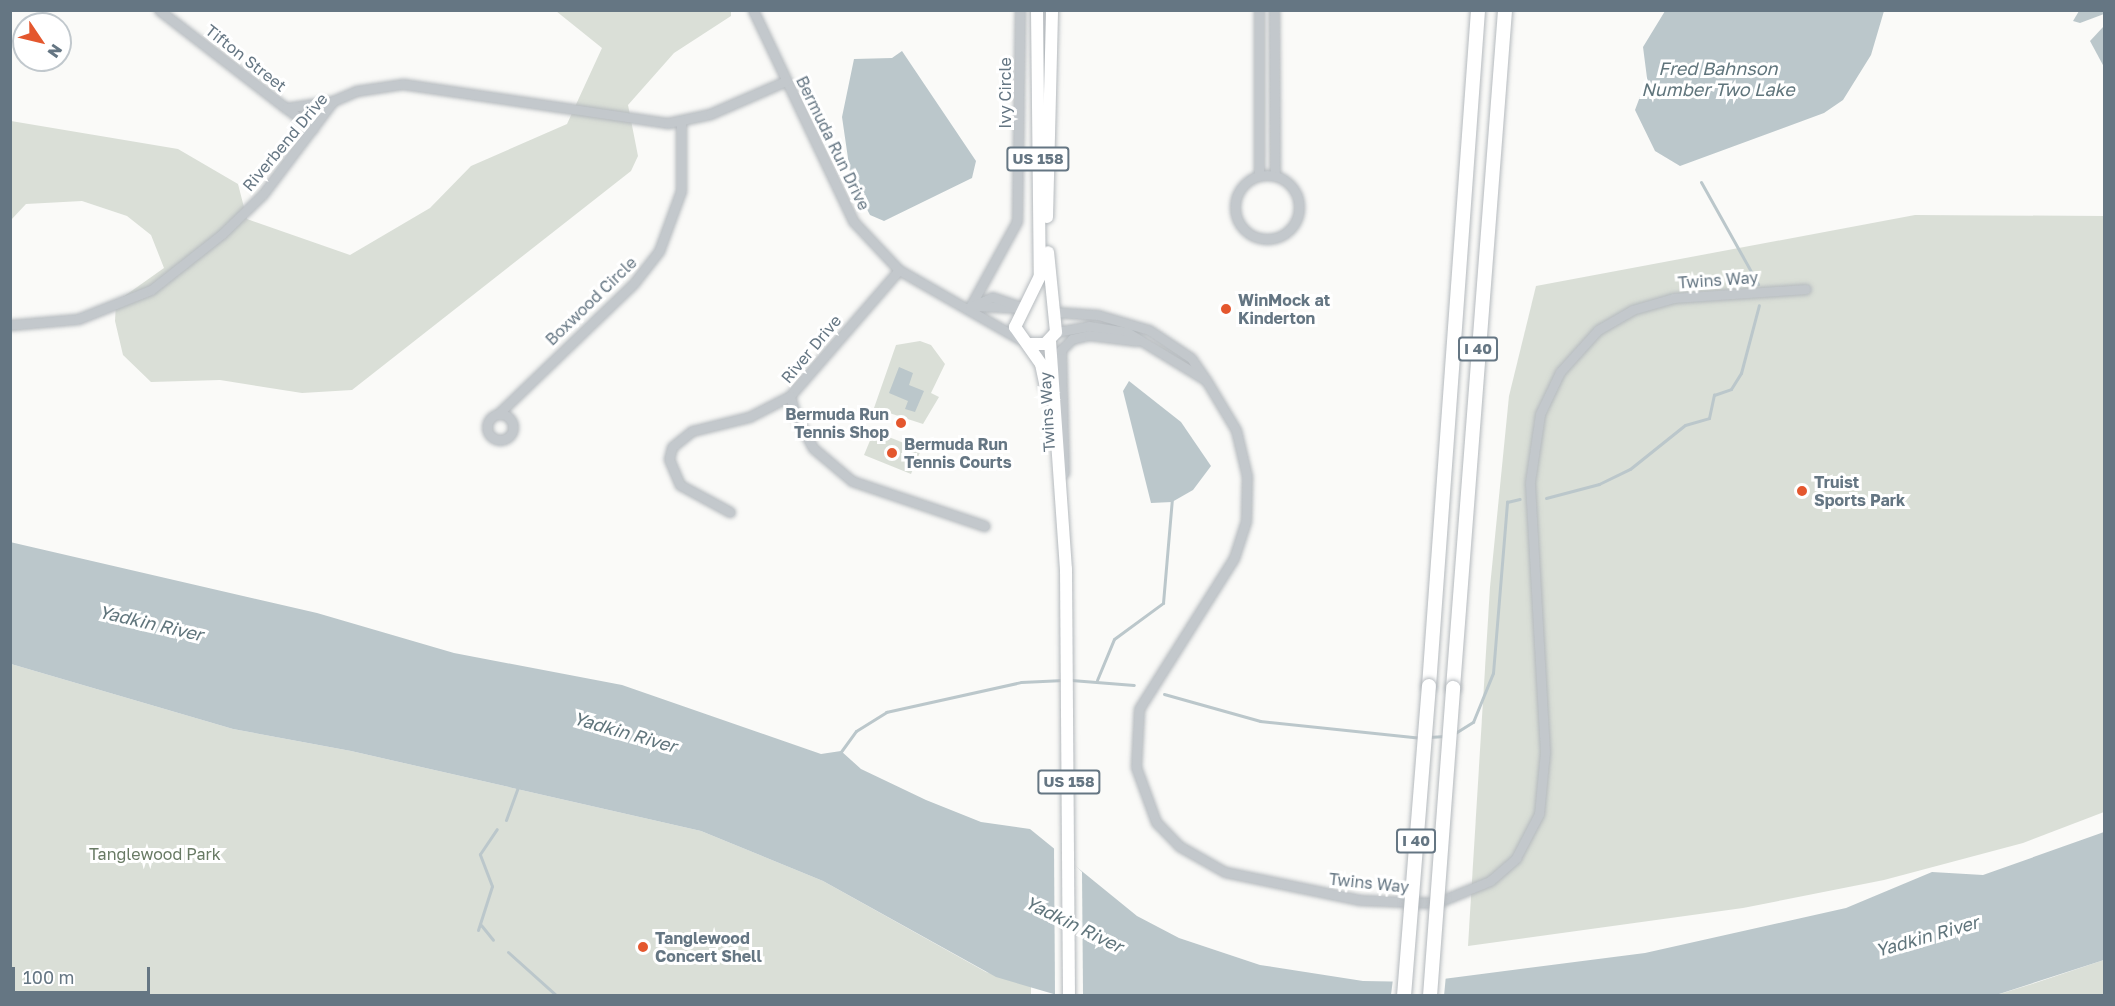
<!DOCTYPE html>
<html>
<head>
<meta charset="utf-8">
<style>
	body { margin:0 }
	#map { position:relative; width:2115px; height:1006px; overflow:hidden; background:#fafaf8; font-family:"Golos Text",sans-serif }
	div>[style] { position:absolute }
	.green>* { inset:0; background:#dadfd7 }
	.water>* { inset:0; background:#bbc7cb }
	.pier>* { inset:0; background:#fafaf8 }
	.stream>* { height:3px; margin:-1.5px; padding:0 1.5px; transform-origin:1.5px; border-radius:1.5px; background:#bbc7cb }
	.roads { filter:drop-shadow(0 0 2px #b5babe) drop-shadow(0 0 2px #b5babe) }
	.minor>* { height:9px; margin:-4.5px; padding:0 4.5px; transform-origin:4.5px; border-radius:4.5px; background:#c3c8cc }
	.minor>.ring { margin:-4.5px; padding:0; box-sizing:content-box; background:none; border:9px solid #c3c8cc; border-radius:50% }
	.major>* { height:12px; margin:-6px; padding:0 6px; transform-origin:6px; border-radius:6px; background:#fff }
	.highway>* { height:14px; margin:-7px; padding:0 7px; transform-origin:7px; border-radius:7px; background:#fff }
	.bridges { filter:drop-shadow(0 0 2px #b4b9bd) drop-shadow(0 0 2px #b4b9bd) }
	.highway-bridge>* { height:14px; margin:-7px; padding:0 7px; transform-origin:7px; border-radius:7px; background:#fff }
	.dots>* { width:16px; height:16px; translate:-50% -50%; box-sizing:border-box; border:3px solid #fff; border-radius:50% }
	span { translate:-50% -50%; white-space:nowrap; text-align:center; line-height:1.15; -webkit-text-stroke:6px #fff; paint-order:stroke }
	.shield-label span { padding:2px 4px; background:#fff; border:2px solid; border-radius:4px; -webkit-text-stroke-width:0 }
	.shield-label { font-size:15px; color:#657683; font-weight:700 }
	.street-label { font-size:16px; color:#657683 }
	.poi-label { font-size:16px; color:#657683; font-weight:700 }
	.left { translate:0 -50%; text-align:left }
	.right { translate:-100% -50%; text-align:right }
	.park-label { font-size:16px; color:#687a64 }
	.water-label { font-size:18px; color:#60757c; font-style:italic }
	.frame { position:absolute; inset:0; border:12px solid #657683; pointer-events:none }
	.north { position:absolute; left:12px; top:12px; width:60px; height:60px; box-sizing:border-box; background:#fff; border:2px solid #c1c8cd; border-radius:50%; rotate:125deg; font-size:16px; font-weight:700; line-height:24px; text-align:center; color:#657683 }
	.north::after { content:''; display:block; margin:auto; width:21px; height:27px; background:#e4572e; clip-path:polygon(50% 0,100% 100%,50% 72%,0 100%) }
	.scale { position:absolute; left:12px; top:967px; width:138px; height:27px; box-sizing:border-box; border:3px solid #657683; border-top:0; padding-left:8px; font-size:18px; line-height:21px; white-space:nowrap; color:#657683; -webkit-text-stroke:4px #fff; paint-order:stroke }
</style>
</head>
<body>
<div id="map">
	<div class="green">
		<div style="clip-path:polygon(556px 11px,731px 11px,731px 16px,674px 53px,628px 105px,638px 156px,631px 171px,352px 390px,302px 393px,220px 380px,151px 382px,123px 355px,115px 321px,116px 302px,164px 268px,151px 235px,127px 216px,82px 201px,26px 204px,11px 220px,11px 121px,178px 149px,238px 184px,247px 219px,350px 255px,430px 208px,471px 166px,567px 124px,602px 48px)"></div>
		<div style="clip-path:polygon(1915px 215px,2104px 216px,2104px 812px,2023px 843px,1884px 880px,1743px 908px,1468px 946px,1490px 587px,1509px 396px,1536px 286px)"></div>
		<div style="clip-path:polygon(920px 341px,931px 345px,945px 364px,931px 393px,939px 397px,923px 424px,874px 408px,896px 345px)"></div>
		<div style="clip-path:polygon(874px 431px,921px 450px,911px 474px,864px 455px)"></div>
		<div style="clip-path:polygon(11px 664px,233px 729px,351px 751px,701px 831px,823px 881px,986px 972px,1031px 986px,1031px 995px,11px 995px)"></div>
		<div style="clip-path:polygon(2104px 960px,2104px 995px,1993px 996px,2032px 984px)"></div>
	</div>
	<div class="water">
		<div style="clip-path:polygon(1665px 11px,1665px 10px,1884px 11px,1871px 55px,1843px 100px,1824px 113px,1680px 166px,1655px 151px,1635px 110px,1647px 78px,1643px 47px)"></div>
		<div style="clip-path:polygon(2079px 11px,2104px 11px,2104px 14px,2080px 23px,2073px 21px)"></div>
		<div style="clip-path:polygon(2104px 26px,2104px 67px,2090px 41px)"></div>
		<div style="clip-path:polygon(902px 51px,976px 161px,972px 178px,884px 221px,870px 215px,851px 179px,842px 117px,854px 59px,892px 58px)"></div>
		<div style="clip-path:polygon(899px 367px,913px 373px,909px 385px,924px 391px,915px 412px,905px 409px,908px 401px,889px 393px)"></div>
		<div style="clip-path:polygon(1129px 381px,1181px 422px,1211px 466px,1193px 490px,1172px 502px,1151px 503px,1123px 391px)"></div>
		<div style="clip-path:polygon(10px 542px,317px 613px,454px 653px,622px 685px,821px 754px,841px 751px,861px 769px,926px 800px,981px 822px,1030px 829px,1137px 916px,1179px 938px,1260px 965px,1363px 981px,1420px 982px,1645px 953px,1846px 908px,1932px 872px,1983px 875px,2104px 832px,2104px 960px,1993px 996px,1057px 995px,996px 977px,823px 881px,701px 831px,351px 751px,233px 729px,11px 664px)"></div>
	</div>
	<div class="pier">
		<div style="clip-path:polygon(1054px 844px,1082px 872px,1083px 995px,1055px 995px)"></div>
		<div style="clip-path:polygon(1446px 975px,1444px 996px,1391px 995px,1393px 979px)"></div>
	</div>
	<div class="stream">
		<div style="left:1701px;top:182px;width:117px;rotate:60.8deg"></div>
		<div style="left:1546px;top:498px;width:55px;rotate:-14.8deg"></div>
		<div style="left:1599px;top:484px;width:34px;rotate:-26deg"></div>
		<div style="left:1630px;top:469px;width:70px;rotate:-38.7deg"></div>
		<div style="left:1685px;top:425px;width:25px;rotate:-16deg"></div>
		<div style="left:1709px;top:418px;width:24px;rotate:-78deg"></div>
		<div style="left:1714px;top:395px;width:18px;rotate:-19deg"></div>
		<div style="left:1731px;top:389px;width:19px;rotate:-58deg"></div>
		<div style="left:1741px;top:373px;width:70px;rotate:-75.2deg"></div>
		<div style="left:1071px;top:680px;width:63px;rotate:4.5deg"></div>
		<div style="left:1097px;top:680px;width:44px;rotate:-67.5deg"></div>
		<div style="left:1114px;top:639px;width:61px;rotate:-36.3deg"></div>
		<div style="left:1163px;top:603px;width:104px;rotate:-85.1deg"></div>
		<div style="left:1164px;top:694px;width:100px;rotate:15.7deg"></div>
		<div style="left:1260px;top:721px;width:163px;rotate:6deg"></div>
		<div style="left:1452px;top:735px;width:25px;rotate:-32deg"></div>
		<div style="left:1473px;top:722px;width:53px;rotate:-67.8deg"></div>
		<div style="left:1493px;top:673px;width:172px;rotate:-85.3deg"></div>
		<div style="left:1507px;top:502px;width:13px;rotate:-13deg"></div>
		<div style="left:1428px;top:737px;width:18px;rotate:-3deg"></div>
		<div style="left:840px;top:753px;width:27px;rotate:-54deg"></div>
		<div style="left:856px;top:731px;width:36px;rotate:-32deg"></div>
		<div style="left:886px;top:712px;width:138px;rotate:-12.5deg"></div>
		<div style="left:1021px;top:682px;width:43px;rotate:-2.7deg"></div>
		<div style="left:506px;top:820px;width:38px;rotate:-70deg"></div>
		<div style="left:481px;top:925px;width:19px;rotate:51deg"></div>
		<div style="left:478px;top:930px;width:46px;rotate:-72.3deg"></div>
		<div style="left:492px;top:886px;width:34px;rotate:-111deg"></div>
		<div style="left:480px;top:854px;width:30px;rotate:-56deg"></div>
		<div style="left:508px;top:952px;width:66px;rotate:41.9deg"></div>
	</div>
	<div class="roads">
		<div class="minor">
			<div style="left:159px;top:10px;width:160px;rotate:37.7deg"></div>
			<div style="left:286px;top:108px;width:48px;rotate:-8.5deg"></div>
			<div style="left:753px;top:10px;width:233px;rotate:64.6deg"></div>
			<div style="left:853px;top:221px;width:67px;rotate:46.8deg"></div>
			<div style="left:899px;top:270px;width:143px;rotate:29.8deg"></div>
			<div style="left:1259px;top:10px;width:165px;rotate:90deg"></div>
			<div style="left:1274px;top:10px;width:165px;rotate:89.7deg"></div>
			<div style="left:286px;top:108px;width:34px;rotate:37deg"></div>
			<div class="ring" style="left:1235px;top:175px;width:55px;height:55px"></div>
			<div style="left:899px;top:270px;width:167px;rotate:130.9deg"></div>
			<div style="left:790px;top:396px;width:19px;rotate:74deg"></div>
			<div style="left:795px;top:414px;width:38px;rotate:62deg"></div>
			<div style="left:813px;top:448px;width:51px;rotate:40.2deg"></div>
			<div style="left:852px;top:481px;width:140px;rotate:18.7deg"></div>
			<div style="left:975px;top:306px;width:49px;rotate:2.3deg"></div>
			<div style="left:970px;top:307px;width:98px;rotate:-61.3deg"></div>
			<div style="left:1017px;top:221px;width:211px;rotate:-89.2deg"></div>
			<div style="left:970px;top:307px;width:24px;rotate:-24deg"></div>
			<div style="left:992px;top:297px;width:34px;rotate:19deg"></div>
			<div style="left:1054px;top:312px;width:44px;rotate:3.9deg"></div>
			<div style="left:1098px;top:315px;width:53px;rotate:16.4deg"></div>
			<div style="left:1149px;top:330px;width:50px;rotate:33.7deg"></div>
			<div style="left:1191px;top:358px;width:27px;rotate:56deg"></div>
			<div style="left:10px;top:325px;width:68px;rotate:-5deg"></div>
			<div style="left:78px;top:319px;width:79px;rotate:-21.7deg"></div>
			<div style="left:151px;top:290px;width:90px;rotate:-38.3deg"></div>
			<div style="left:222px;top:234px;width:57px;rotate:-44.3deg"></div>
			<div style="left:263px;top:194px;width:116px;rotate:-53deg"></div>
			<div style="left:333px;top:101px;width:25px;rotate:-23deg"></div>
			<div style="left:356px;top:91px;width:48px;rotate:-8.5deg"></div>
			<div style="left:403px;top:84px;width:268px;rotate:8.4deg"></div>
			<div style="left:668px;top:123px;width:43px;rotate:-12.1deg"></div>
			<div style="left:710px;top:114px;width:83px;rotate:-23.5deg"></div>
			<div style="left:1056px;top:332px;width:34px;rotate:-10deg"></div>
			<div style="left:1089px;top:326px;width:38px;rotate:9deg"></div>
			<div style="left:1127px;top:332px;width:92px;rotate:31.3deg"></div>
			<div style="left:1206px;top:380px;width:58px;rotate:59deg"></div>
			<div style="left:1236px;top:430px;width:47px;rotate:76.6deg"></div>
			<div style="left:1247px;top:476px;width:45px;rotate:91.3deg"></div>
			<div style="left:1246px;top:521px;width:39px;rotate:108deg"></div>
			<div style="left:1234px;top:558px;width:178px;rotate:122.2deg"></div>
			<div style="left:1139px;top:709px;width:58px;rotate:93deg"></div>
			<div style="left:1136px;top:767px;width:59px;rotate:70deg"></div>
			<div style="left:1156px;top:822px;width:33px;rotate:46deg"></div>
			<div style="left:1179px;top:846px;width:53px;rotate:29.5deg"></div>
			<div style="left:1225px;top:872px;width:138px;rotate:11.7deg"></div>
			<div style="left:1360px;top:900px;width:76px;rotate:2.3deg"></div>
			<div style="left:1436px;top:903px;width:58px;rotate:-22.2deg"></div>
			<div style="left:1490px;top:881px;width:35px;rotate:-41deg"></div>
			<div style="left:1516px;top:858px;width:50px;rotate:-62.4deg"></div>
			<div style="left:1539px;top:814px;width:62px;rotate:-84.5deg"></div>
			<div style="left:1545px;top:752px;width:270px;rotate:-93.2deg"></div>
			<div style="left:1530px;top:482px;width:69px;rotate:-81.6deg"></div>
			<div style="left:1540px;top:414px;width:47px;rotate:-64.5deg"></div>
			<div style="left:1560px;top:372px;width:57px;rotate:-47.9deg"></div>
			<div style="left:1598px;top:330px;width:39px;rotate:-30deg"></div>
			<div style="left:1632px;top:310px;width:44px;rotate:-15.9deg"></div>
			<div style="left:1674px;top:298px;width:132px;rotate:-3.9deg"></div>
			<div style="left:498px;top:414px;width:189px;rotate:-43.9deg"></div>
			<div style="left:634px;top:283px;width:41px;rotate:-52deg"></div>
			<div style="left:659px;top:251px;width:64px;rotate:-69.9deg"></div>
			<div style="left:681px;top:191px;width:70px;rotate:-90deg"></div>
			<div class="ring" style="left:487px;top:414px;width:17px;height:17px"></div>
			<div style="left:1064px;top:473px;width:123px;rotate:-91.4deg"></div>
			<div style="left:1061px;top:350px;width:16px;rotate:-45deg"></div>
			<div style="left:1072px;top:339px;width:17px;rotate:-13deg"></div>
			<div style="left:1089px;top:335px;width:48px;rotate:7.1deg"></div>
			<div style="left:730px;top:512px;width:57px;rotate:-151.6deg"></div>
			<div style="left:680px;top:485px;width:28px;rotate:-113deg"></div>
			<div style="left:669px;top:459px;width:12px;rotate:-76deg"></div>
			<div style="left:672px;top:447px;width:26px;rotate:-39deg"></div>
			<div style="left:692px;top:431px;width:59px;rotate:-13.8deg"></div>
			<div style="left:749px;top:417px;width:46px;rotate:-27.1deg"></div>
		</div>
		<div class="major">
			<div style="left:1037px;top:10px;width:266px;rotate:89.4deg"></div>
			<div style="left:1040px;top:276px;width:57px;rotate:116.1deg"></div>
			<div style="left:1015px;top:327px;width:45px;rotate:54.9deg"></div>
			<div style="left:1041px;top:364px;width:24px;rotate:78deg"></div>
			<div style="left:1047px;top:217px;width:207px;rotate:-88.6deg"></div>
			<div style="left:1050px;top:341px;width:229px;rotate:86deg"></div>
			<div style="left:1066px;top:569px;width:427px;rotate:89.6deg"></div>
			<div style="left:1028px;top:344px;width:17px"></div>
			<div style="left:1045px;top:344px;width:16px;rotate:-47deg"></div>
			<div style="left:1056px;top:332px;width:80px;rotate:-95.7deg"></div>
		</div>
		<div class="highway">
			<div style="left:1429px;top:686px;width:678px;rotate:-85.85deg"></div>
			<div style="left:1453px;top:688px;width:680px;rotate:-85.61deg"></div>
		</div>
	</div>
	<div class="bridges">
		<div class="highway-bridge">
			<div style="left:1404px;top:996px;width:311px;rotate:-85.4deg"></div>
			<div style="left:1430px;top:996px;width:309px;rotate:-85.7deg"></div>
		</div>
	</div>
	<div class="dots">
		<div style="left:1226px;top:309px;background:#e4572e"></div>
		<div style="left:901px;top:423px;background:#e4572e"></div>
		<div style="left:892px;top:453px;background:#e4572e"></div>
		<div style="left:1802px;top:491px;background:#e4572e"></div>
		<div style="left:643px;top:947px;background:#e4572e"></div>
	</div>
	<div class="shield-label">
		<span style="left:1038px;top:159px">US 158</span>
		<span style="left:1478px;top:349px">I 40</span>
		<span style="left:1069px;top:782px">US 158</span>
		<span style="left:1416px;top:841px">I 40</span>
	</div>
	<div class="street-label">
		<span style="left:246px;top:58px;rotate:38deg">Tifton Street</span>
		<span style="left:1005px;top:93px;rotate:-90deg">Ivy Circle</span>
		<span style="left:285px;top:142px;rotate:-50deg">Riverbend Drive</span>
		<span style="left:833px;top:143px;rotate:64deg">Bermuda Run Drive</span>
		<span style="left:1718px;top:280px;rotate:-4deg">Twins Way</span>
		<span style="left:591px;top:301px;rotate:-44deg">Boxwood Circle</span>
		<span style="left:811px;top:349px;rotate:-50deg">River Drive</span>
		<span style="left:1047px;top:412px;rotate:-93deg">Twins Way</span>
		<span style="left:1369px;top:883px;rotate:6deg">Twins Way</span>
	</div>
	<div class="poi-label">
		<span class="left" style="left:1238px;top:309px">WinMock at<br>Kinderton</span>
		<span class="right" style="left:889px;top:423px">Bermuda Run<br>Tennis Shop</span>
		<span class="left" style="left:904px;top:453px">Bermuda Run<br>Tennis Courts</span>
		<span class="left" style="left:1814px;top:491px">Truist<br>Sports Park</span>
		<span class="left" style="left:655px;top:947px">Tanglewood<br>Concert Shell</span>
	</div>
	<div class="park-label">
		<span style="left:155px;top:854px">Tanglewood Park</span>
	</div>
	<div class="water-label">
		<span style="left:1718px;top:79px">Fred Bahnson<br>Number Two Lake</span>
		<span style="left:151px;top:623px;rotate:13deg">Yadkin River</span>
		<span style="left:625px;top:732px;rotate:16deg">Yadkin River</span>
		<span style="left:1074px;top:924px;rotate:26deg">Yadkin River</span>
		<span style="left:1927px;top:936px;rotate:-16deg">Yadkin River</span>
	</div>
	<div class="frame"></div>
	<div class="north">N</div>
	<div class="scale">100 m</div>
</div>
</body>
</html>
